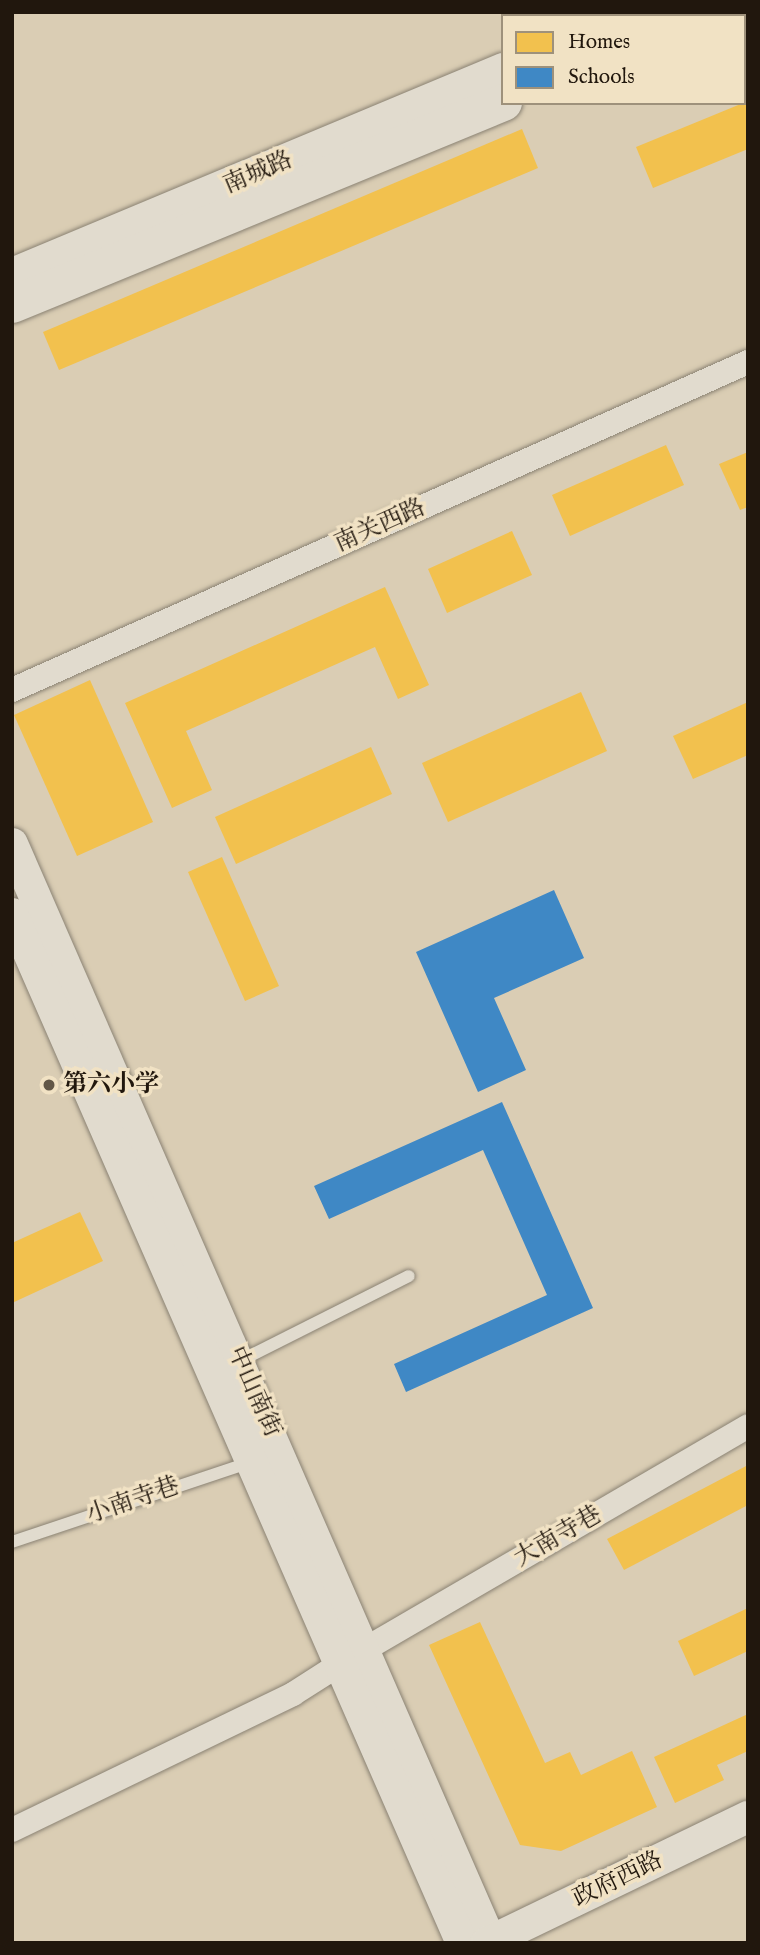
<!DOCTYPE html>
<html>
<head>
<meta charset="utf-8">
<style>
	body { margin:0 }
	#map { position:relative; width:760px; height:1955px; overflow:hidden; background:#dacdb4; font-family:"IM FELL English","Noto Serif SC",serif }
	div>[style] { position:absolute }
	.homes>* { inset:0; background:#f2c14e }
	.schools>* { inset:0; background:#3f88c5 }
	.roads { filter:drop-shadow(0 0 2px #8a8273) drop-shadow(0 0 2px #8a8273) }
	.service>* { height:12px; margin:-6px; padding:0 6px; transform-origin:6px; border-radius:6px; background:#e1dbce }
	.minor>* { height:24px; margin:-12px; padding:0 12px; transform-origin:12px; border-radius:12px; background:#e1dbce }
	.tertiary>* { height:32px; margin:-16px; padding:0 16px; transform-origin:16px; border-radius:16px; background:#e1dbce }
	.secondary>* { height:37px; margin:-18.5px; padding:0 18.5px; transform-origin:18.5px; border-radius:18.5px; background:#e1dbce }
	.dots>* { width:19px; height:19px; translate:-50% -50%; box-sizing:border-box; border:4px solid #f1e2c4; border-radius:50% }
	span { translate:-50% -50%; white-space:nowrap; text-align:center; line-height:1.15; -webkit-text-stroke:7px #f1e2c4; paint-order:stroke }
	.street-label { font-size:24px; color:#21170d }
	.poi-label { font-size:24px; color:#21170d; font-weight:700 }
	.left { translate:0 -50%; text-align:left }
	.frame { position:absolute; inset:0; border:14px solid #21170d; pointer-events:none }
	.legend { position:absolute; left:501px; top:14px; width:245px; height:91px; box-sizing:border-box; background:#f1e2c4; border:2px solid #9e917b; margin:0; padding:9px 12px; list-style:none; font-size:21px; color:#21170d }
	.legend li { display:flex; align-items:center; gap:14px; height:35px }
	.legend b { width:35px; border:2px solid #9e917b }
</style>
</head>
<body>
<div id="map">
	<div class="homes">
		<div style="clip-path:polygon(748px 101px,748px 149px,653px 188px,636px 147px)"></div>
		<div style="clip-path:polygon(522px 129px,538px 168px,59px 370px,43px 332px)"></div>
		<div style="clip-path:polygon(666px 445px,684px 485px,570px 536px,552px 495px)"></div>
		<div style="clip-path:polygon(748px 452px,748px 507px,740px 510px,719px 464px)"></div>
		<div style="clip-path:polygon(512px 531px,532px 575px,447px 613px,428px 569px)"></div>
		<div style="clip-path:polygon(385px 587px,429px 685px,398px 699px,375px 647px,186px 731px,212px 790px,172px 808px,125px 703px)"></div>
		<div style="clip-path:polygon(90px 680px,153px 822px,77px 856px,14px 715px)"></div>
		<div style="clip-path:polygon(581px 692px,607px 751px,448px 822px,422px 763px)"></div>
		<div style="clip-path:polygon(748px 702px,748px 755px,693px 779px,673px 736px)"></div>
		<div style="clip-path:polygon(371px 747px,392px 794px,236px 864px,215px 817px)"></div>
		<div style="clip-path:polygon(222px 857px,279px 986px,245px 1001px,188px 872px)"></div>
		<div style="clip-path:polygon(80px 1212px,103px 1261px,12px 1303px,12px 1243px)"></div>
		<div style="clip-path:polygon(748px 1465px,748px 1505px,624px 1570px,607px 1539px)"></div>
		<div style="clip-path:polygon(748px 1608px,748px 1651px,694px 1676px,678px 1641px)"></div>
		<div style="clip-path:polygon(480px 1622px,545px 1763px,570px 1752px,581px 1775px,632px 1751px,657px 1807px,561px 1851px,520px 1845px,429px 1645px)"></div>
		<div style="clip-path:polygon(748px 1714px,748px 1751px,717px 1765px,724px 1780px,675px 1803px,654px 1757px)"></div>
	</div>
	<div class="schools">
		<div style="clip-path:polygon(554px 890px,584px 958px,494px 998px,526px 1070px,478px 1092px,416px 952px)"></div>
		<div style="clip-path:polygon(502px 1102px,593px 1308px,406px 1392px,394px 1364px,547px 1295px,483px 1150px,329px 1219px,314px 1186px)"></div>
	</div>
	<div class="roads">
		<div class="service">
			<div style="left:238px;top:1362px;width:191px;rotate:-26.7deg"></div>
			<div style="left:12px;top:1542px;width:252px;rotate:-18.5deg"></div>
		</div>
		<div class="minor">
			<div style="left:12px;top:690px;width:806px;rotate:-24.02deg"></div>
			<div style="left:367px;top:1648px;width:441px;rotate:-30.2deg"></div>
			<div style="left:12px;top:1830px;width:312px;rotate:-25.8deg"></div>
			<div style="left:293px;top:1694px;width:56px;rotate:-32.6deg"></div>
		</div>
		<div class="tertiary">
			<div style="left:12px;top:844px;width:1199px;rotate:66.45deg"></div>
			<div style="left:12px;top:914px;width:1123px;rotate:66.38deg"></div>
			<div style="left:487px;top:1943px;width:290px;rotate:-25.8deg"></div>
		</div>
		<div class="secondary">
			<div style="left:635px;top:16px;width:9px;rotate:-27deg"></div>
			<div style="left:714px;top:16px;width:9px;rotate:-27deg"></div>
			<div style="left:12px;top:276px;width:532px;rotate:-22.66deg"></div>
			<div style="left:12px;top:304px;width:531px;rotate:-22.36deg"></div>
		</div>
	</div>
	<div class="dots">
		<div style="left:49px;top:1085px;background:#625747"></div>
	</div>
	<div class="street-label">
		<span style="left:258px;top:173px;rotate:-23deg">南城路</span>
		<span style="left:380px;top:526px;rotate:-24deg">南关西路</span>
		<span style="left:254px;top:1392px;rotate:66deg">中山南街</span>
		<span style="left:133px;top:1501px;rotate:-19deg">小南寺巷</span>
		<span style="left:558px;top:1537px;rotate:-30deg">大南寺巷</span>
		<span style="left:618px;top:1880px;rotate:-26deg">政府西路</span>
	</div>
	<div class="poi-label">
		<span class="left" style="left:63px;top:1085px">第六小学</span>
	</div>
	<div class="frame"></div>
	<ul class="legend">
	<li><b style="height:19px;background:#f2c14e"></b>Homes</li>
	<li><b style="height:19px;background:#3f88c5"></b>Schools</li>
	</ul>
</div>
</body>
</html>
